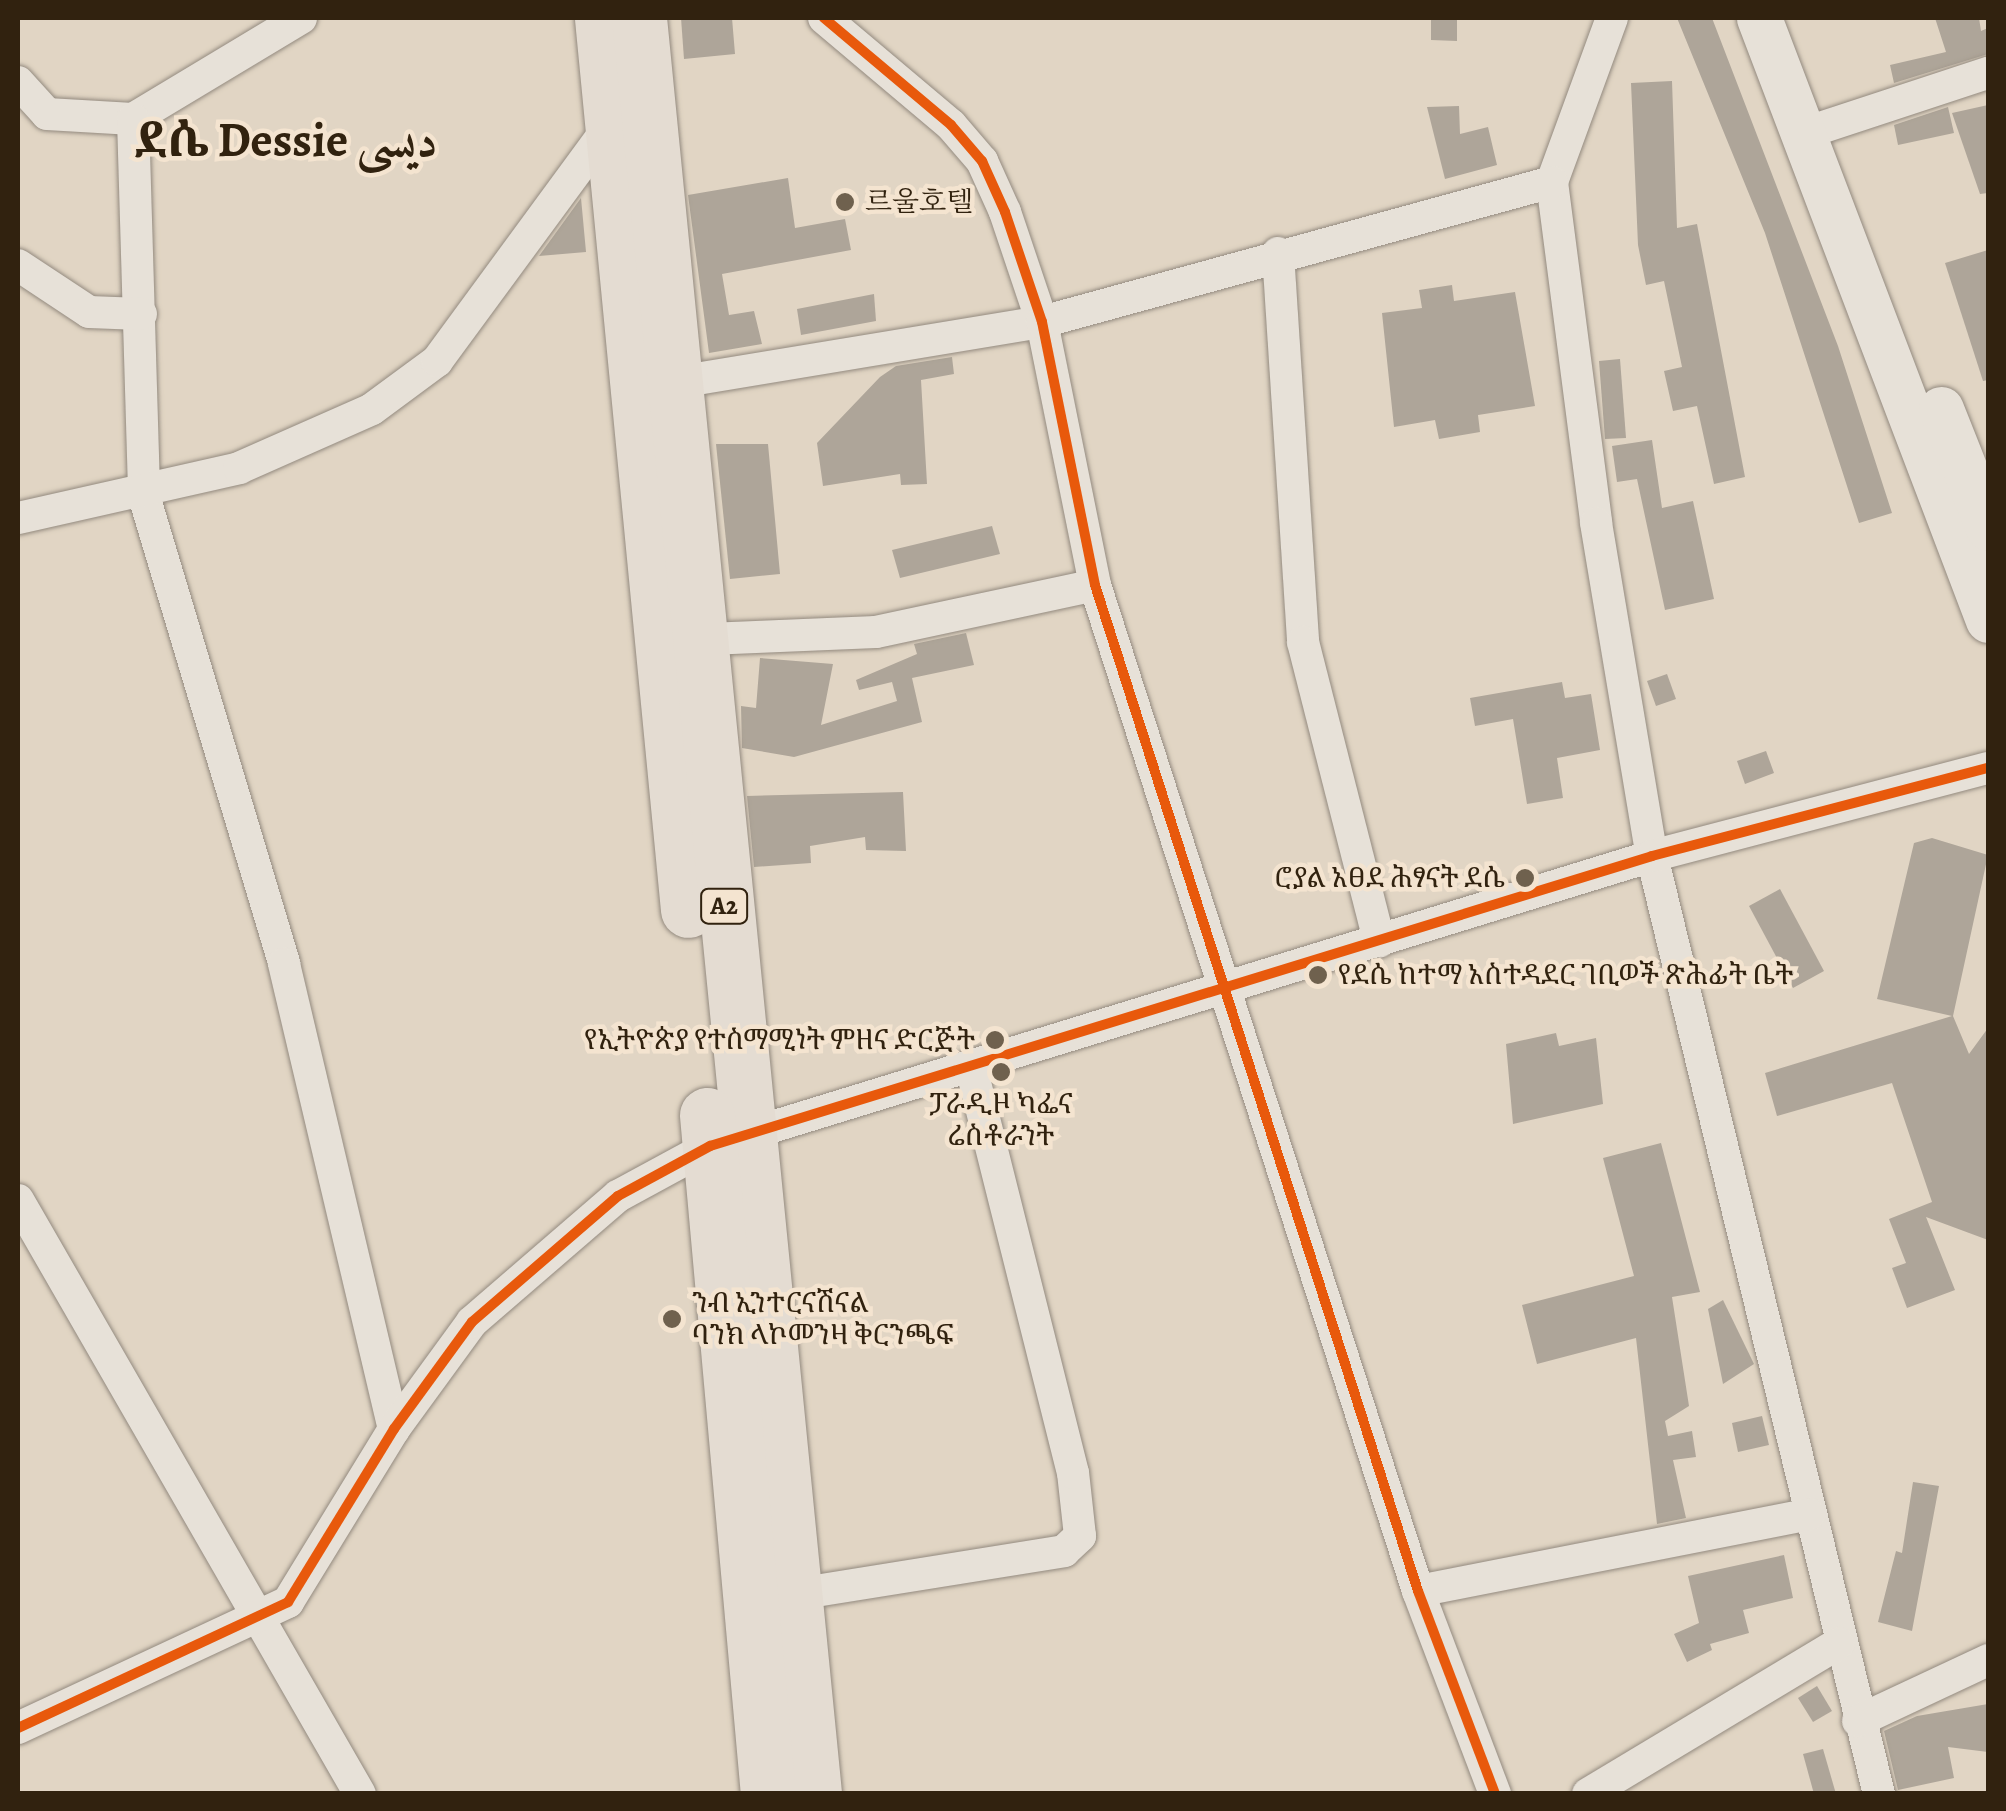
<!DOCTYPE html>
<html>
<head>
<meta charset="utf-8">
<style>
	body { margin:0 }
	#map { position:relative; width:2006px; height:1811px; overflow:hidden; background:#e1d5c4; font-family:Alegreya,Amiri,"Noto Serif Ethiopic","Noto Serif KR",serif }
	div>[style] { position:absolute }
	.building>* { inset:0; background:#aea599 }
	.roads { filter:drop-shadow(0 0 2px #938a7f) drop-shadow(0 0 2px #938a7f) }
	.street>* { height:32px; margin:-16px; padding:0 16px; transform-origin:16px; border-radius:16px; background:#e7e1d8 }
	.secondary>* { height:45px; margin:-22.5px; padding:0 22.5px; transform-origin:22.5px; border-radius:22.5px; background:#e7e1d8 }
	.highway>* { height:55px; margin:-27.5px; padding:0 27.5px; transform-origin:27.5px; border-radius:27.5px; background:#e4dcd2 }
	.cycleway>* { height:10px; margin:-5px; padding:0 5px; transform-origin:5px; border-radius:5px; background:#e8590c }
	.dots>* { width:28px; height:28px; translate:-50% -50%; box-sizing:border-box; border:5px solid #f4e4d0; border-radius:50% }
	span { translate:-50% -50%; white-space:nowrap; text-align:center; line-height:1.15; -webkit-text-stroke:9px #f4e4d0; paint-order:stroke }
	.shield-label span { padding:2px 8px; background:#f4e4d0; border:2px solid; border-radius:8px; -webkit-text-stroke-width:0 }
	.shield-label { font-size:25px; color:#31220f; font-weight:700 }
	.poi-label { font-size:28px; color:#31220f }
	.left { translate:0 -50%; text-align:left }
	.right { translate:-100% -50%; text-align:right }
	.town-label { font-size:48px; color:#31220f; font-weight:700 }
	.frame { position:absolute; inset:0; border:20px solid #31220f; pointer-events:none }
</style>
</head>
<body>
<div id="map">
	<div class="building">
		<div style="clip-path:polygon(681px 18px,732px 18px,735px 54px,684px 59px)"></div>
		<div style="clip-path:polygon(1431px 18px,1457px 18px,1457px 41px,1431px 40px)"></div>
		<div style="clip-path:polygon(1677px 18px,1712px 18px,1838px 346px,1892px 513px,1859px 523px,1765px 233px)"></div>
		<div style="clip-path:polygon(1935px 18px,1979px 18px,1981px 31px,1988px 28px,1988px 54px,1894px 83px,1890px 65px,1946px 52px)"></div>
		<div style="clip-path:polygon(1672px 81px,1677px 228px,1697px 224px,1745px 477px,1714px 484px,1697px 406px,1673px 411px,1664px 371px,1682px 367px,1664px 281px,1646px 285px,1638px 245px,1631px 83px)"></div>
		<div style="clip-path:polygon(1988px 105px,1988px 193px,1980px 194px,1952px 113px)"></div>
		<div style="clip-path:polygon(1459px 106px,1460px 134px,1488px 127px,1497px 165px,1445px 179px,1427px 107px)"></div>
		<div style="clip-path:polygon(1948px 107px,1954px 133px,1898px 145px,1894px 125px)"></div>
		<div style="clip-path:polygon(788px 178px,795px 228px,845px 219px,851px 250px,722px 274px,729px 315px,754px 311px,762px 344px,709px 353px,688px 195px)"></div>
		<div style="clip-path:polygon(581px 198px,586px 252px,539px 256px)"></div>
		<div style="clip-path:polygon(1988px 250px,1988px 380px,1983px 381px,1945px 263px)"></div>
		<div style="clip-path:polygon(1452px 285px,1454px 301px,1515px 292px,1535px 406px,1478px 415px,1480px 432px,1439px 439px,1435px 420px,1394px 427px,1382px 313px,1422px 308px,1419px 290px)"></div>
		<div style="clip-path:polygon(874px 294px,876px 321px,801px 335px,797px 309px)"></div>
		<div style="clip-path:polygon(952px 357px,954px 374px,921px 380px,927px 484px,901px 485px,900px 474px,823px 486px,817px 443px,880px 377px,896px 366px)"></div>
		<div style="clip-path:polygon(1620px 359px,1626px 438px,1605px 439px,1599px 361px)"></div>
		<div style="clip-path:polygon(1652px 440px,1662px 508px,1693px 501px,1714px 599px,1665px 610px,1637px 479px,1617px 482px,1612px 446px)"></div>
		<div style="clip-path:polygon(716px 444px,768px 444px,780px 574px,730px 579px)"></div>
		<div style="clip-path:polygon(992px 526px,1000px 554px,900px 578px,892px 550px)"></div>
		<div style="clip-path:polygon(966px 633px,974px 665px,912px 678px,922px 722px,794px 757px,742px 748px,741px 706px,756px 708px,760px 658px,833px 664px,821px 725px,897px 701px,892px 682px,859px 690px,856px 680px,917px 654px,914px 644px)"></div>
		<div style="clip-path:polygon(1667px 674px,1676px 699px,1656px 706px,1647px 681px)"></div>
		<div style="clip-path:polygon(1562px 682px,1565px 698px,1591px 694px,1600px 750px,1557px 758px,1563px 798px,1527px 804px,1513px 719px,1475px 726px,1470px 698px)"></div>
		<div style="clip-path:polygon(1766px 751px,1774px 773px,1745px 784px,1737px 761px)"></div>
		<div style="clip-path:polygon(903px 792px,906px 851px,866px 850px,865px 837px,810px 846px,811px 863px,754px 867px,747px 796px)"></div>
		<div style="clip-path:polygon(1932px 838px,1988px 855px,1953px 1016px,1969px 1054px,1988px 1028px,1988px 1240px,1926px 1217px,1955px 1290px,1907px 1308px,1892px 1268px,1906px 1263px,1889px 1219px,1932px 1202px,1892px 1083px,1777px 1116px,1765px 1073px,1952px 1016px,1877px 999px,1914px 843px)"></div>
		<div style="clip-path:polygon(1780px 889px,1824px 971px,1793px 988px,1749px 906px)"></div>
		<div style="clip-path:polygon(1556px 1033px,1559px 1046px,1596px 1038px,1603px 1104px,1513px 1124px,1506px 1044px)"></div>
		<div style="clip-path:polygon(1661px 1143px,1700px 1292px,1672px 1297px,1689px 1406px,1665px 1421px,1668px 1436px,1692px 1431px,1696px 1457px,1673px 1460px,1686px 1518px,1657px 1524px,1636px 1338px,1537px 1364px,1522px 1305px,1634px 1276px,1603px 1158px)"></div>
		<div style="clip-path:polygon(1723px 1300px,1754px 1364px,1723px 1384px,1708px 1309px)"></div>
		<div style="clip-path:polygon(1762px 1416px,1769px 1445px,1738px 1452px,1732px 1423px)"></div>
		<div style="clip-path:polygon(1913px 1482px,1939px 1486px,1912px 1631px,1878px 1622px,1896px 1551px,1902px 1553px)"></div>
		<div style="clip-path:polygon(1784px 1555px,1793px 1598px,1743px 1610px,1749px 1633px,1710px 1644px,1712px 1650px,1687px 1662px,1674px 1634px,1699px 1623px,1688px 1576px)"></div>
		<div style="clip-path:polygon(1817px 1686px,1832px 1711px,1813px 1722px,1798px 1698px)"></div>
		<div style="clip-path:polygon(1988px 1704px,1988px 1752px,1948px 1747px,1954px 1778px,1898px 1790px,1884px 1731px,1917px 1716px)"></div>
		<div style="clip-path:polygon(1823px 1749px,1836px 1794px,1814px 1794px,1803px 1754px)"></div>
	</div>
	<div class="roads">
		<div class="street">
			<div style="left:824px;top:18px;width:166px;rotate:40.1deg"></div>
			<div style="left:951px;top:125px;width:48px;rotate:49.3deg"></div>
			<div style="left:982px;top:161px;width:56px;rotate:65.7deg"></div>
			<div style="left:1005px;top:212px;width:116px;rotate:71.4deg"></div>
			<div style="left:1042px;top:322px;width:268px;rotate:78.6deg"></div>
			<div style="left:1095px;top:585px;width:1057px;rotate:72.2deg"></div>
			<div style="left:1418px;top:1591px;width:217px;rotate:69.2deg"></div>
			<div style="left:1612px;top:18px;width:175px;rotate:110.1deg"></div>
			<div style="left:1552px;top:182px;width:344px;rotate:82.6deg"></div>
			<div style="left:1596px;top:523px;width:338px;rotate:80.5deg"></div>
			<div style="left:1652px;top:856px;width:965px;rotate:76.4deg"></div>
			<div style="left:18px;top:82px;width:43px;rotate:47.8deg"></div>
			<div style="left:47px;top:114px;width:86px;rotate:3.3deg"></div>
			<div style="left:133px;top:119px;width:196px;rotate:-31deg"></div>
			<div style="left:133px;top:119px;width:377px;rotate:88.3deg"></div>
			<div style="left:144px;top:496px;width:488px;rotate:73.3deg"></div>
			<div style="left:284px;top:964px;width:478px;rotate:76.7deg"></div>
			<div style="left:1805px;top:133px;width:193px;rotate:-18.2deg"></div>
			<div style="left:1278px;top:253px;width:390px;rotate:86.3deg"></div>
			<div style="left:1303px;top:642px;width:309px;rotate:75.7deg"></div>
			<div style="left:18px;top:265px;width:85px;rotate:33.5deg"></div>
			<div style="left:89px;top:312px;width:52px;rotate:2.2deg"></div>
			<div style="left:660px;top:385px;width:387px;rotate:-9.4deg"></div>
			<div style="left:1042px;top:322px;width:529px;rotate:-15.35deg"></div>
			<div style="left:18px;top:518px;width:227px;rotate:-12.7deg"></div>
			<div style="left:239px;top:468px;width:145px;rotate:-23.9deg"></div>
			<div style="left:372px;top:409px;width:81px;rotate:-36.4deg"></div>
			<div style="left:437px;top:361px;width:300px;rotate:-53.7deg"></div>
			<div style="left:684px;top:640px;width:192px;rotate:-2.4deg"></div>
			<div style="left:876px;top:632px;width:224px;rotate:-12.1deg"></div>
			<div style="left:18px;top:1200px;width:685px;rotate:60.07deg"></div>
			<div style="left:1418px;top:1591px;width:399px;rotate:-11.1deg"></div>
			<div style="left:778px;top:1597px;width:290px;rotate:-9.1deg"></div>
			<div style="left:1064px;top:1551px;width:22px;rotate:-43deg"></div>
			<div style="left:1080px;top:1536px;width:63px;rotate:-96.3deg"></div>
			<div style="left:1073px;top:1473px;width:415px;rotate:-104.1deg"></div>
			<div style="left:1858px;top:1721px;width:144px;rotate:-25.1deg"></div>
			<div style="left:18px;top:1728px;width:298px;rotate:-25deg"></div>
			<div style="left:288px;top:1602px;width:203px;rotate:-58.5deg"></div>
			<div style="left:394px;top:1429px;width:132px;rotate:-53.9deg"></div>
			<div style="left:472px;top:1322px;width:193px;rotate:-40.8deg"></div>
			<div style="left:618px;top:1196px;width:105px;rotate:-28.5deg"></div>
			<div style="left:710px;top:1146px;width:986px;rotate:-17.11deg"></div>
			<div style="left:1652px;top:856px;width:347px;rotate:-14.7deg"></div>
			<div style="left:1588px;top:1794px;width:292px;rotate:-31deg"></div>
		</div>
		<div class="secondary">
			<div style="left:1759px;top:18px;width:644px;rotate:69.17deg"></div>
			<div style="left:1941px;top:409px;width:128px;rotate:68.4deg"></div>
		</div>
		<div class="highway">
			<div style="left:602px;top:18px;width:896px;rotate:84.49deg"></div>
			<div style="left:639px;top:18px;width:1785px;rotate:84.37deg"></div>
			<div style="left:707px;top:1115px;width:682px;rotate:84.87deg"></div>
		</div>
	</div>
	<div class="cycleway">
		<div style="left:824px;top:18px;width:166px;rotate:40.1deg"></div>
		<div style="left:951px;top:125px;width:48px;rotate:49.3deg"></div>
		<div style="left:982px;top:161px;width:56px;rotate:65.7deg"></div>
		<div style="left:1005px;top:212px;width:116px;rotate:71.4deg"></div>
		<div style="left:1042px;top:322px;width:268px;rotate:78.6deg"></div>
		<div style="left:1095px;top:585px;width:1057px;rotate:72.2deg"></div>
		<div style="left:1418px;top:1591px;width:217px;rotate:69.2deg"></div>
		<div style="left:18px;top:1728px;width:298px;rotate:-25deg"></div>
		<div style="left:288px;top:1602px;width:203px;rotate:-58.5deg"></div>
		<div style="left:394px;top:1429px;width:132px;rotate:-53.9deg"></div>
		<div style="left:472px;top:1322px;width:193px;rotate:-40.8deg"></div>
		<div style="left:618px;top:1196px;width:105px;rotate:-28.5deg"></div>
		<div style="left:710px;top:1146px;width:986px;rotate:-17.11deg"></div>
		<div style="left:1652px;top:856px;width:347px;rotate:-14.7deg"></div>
	</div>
	<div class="dots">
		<div style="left:845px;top:202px;background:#6f614e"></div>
		<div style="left:1525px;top:878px;background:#6f614e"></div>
		<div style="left:1318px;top:975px;background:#6f614e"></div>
		<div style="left:995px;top:1040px;background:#6f614e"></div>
		<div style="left:1001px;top:1072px;background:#6f614e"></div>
		<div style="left:672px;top:1319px;background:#6f614e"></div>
	</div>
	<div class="shield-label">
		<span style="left:724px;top:906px">A2</span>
	</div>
	<div class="poi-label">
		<span class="left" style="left:865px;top:202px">르울호텔</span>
		<span class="right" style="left:1505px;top:878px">ሮያል አፀደ ሕፃናት ደሴ</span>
		<span class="left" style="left:1338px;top:975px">የደሴ ከተማ አስተዳደር ገቢወች ጽሕፊት ቤት</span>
		<span class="right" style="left:975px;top:1040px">የኢትዮጵያ የተስማሚነት ምዘና ድርጅት</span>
		<span style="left:1001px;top:1120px">ፓራዲዞ ካፌና<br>ሬስቶራንት</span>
		<span class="left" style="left:692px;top:1319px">ንብ ኢንተርናሽናል<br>ባንክ ላኮመንዛ ቅርንጫፍ</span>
	</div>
	<div class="town-label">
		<span style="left:286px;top:141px">ደሴ Dessie ديسى</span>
	</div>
	<div class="frame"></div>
</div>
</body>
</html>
